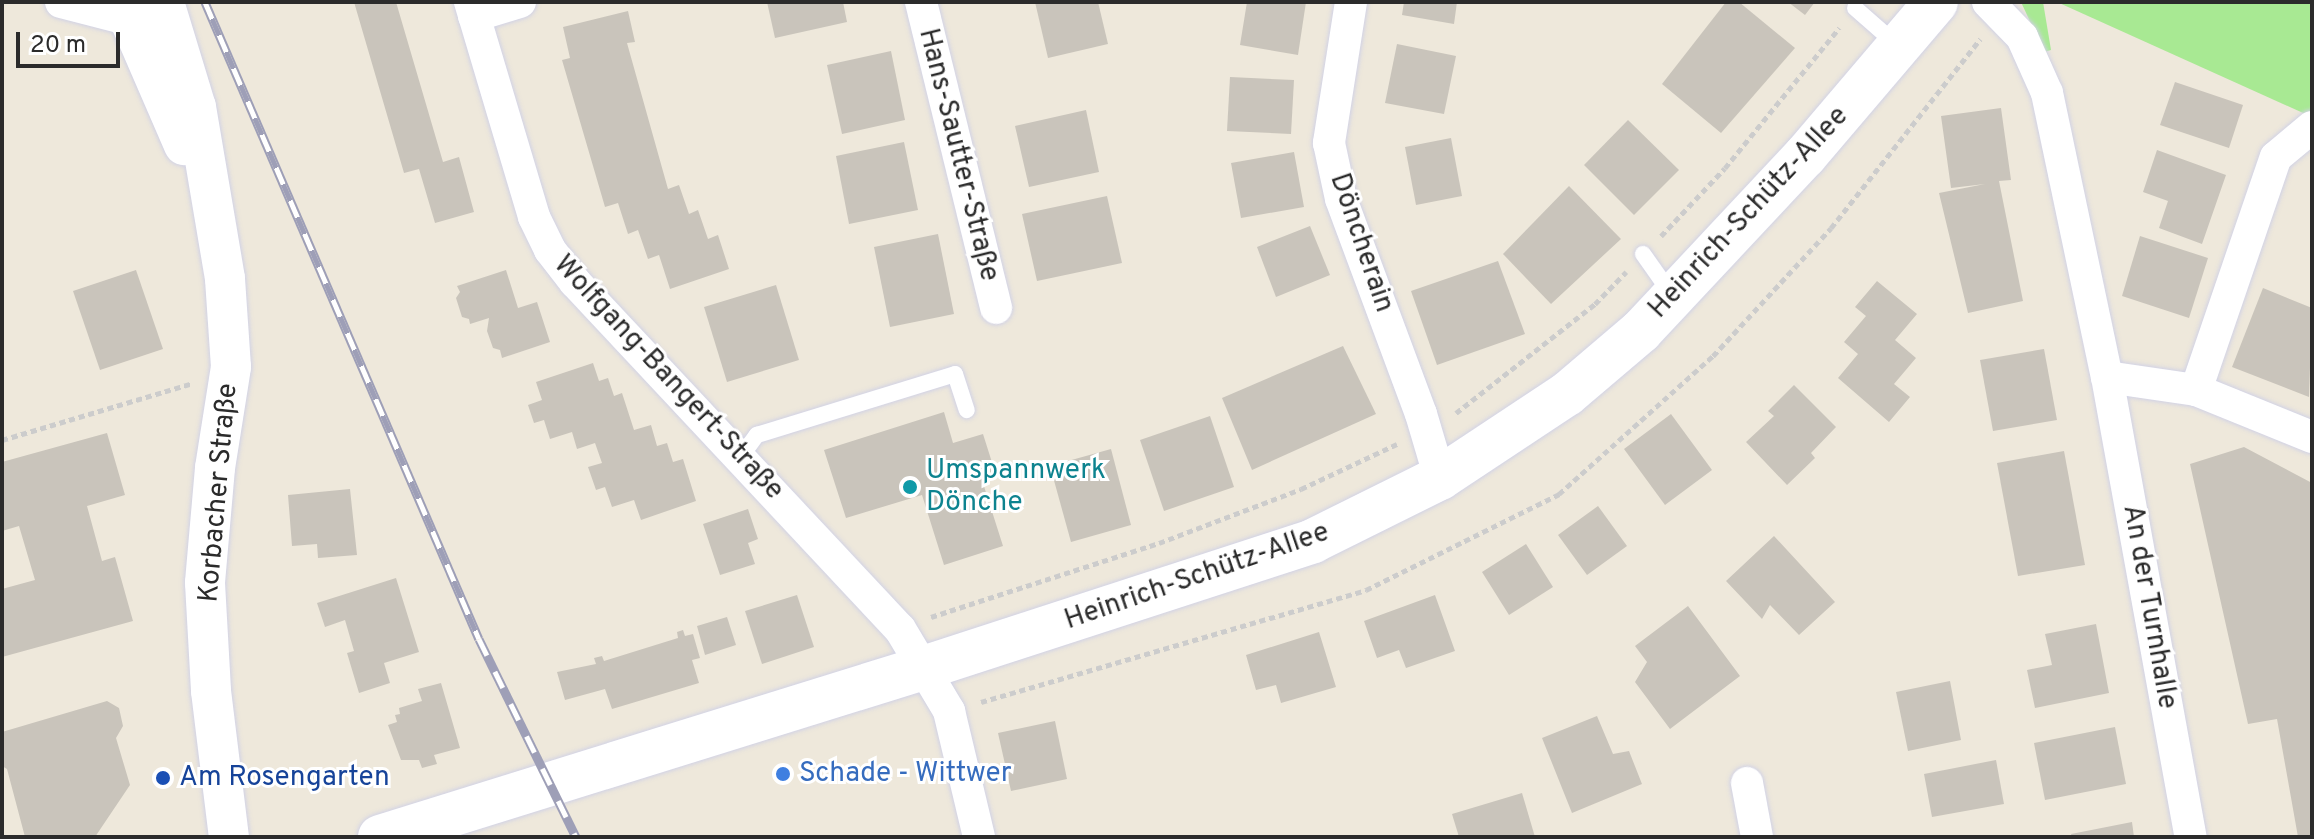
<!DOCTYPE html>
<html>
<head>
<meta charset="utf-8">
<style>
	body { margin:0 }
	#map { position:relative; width:2314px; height:839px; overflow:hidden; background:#eee8db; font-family:Overpass,sans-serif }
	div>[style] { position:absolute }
	.green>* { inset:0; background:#a8e993 }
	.building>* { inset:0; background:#c9c4bb }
	.path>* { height:5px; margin-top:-2.5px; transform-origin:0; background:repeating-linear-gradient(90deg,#ccc 0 6px,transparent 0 10px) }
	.roads { filter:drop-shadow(0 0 2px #d1d2e5) drop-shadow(0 0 2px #d1d2e5) }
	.service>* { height:16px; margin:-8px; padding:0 8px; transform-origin:8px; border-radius:8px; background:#fff }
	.minor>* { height:32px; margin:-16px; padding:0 16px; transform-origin:16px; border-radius:16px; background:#fff }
	.tertiary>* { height:40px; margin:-20px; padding:0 20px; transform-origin:20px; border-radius:20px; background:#fff }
	.secondary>* { height:44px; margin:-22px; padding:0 22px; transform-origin:22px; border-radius:22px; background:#fff }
	.rail>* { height:9px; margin-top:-4.5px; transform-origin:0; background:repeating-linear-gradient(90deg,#fff 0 18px,#9e9fb7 0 36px); box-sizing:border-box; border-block:2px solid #9e9fb7 }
	.dots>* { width:22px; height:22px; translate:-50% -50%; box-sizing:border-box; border:4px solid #fff; border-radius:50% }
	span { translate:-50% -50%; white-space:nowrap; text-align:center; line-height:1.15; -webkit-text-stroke:6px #fff; paint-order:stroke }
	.street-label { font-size:28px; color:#2b2b2b }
	.culture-label { font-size:28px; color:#0d838f }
	.left { translate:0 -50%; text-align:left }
	.shop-label { font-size:28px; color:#366cbe }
	.transit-label { font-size:28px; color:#164399 }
	.frame { position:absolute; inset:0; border:4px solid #2b2b2b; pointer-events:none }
	.scale { position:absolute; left:16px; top:32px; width:104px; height:36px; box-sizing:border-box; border:4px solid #2b2b2b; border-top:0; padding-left:10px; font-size:24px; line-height:28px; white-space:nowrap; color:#2b2b2b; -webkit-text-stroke:6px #fff; paint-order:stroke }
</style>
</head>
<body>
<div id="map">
	<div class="green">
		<div style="clip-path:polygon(2021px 2px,2043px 2px,2051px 50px,2044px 52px)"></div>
		<div style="clip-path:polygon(2057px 2px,2312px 2px,2312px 117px)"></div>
	</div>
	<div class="building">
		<div style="clip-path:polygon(354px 2px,396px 2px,443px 162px,459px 157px,474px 212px,435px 223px,419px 169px,404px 173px)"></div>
		<div style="clip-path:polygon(767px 2px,843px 2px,847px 22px,775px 38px)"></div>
		<div style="clip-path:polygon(1035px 2px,1098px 2px,1108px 44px,1048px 58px)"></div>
		<div style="clip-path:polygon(1247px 2px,1306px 2px,1298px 55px,1240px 45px)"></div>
		<div style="clip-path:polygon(1404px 2px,1457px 2px,1454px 24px,1402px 15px)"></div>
		<div style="clip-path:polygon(1726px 2px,1739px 2px,1795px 48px,1721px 133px,1662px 84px)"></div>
		<div style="clip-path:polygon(1788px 2px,1815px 2px,1805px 15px)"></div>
		<div style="clip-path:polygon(628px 11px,635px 42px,627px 43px,668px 189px,679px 185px,689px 214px,698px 210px,708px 239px,718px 235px,729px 269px,670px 289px,659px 255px,648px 259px,638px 230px,628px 234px,618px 203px,605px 207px,562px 60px,570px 58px,563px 27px)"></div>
		<div style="clip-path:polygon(1397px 44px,1456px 56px,1444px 114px,1385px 103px)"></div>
		<div style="clip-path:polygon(891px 51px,905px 120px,842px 134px,827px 65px)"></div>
		<div style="clip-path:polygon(1230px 77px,1294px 80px,1291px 134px,1227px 131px)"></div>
		<div style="clip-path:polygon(2175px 82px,2243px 105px,2229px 148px,2160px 125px)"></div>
		<div style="clip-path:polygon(2001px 108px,2011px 180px,1999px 181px,2023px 301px,1968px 313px,1939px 193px,1985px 184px,1951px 188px,1941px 116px)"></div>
		<div style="clip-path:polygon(1086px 110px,1099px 172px,1029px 187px,1015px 126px)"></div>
		<div style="clip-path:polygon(1628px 120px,1679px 170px,1634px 215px,1584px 165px)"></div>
		<div style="clip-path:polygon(1451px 138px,1462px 196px,1416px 205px,1405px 147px)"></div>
		<div style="clip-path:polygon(904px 142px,918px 210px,849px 224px,836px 156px)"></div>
		<div style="clip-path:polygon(2157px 150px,2226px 175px,2202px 244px,2159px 228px,2168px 201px,2143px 192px)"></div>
		<div style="clip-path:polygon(1294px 152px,1304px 207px,1241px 218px,1231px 163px)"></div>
		<div style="clip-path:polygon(1569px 186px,1621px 239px,1551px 304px,1503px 254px)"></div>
		<div style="clip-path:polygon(1107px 196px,1122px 263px,1037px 281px,1022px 214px)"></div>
		<div style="clip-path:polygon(1310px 226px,1330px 275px,1276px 297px,1257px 247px)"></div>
		<div style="clip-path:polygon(938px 234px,954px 314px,890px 327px,874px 247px)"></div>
		<div style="clip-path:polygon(2140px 236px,2208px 258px,2189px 318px,2122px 296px)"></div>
		<div style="clip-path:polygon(1498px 261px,1525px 334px,1437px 365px,1411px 291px)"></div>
		<div style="clip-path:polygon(136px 270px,163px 349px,100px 370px,73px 291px)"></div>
		<div style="clip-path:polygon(506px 270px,518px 308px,537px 302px,550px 342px,502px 358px,500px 350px,493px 348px,487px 331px,489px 318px,470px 324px,469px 319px,462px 317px,456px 298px,460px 292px,457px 286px)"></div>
		<div style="clip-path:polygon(1877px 281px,1917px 314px,1895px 340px,1916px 358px,1894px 384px,1910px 397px,1889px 422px,1838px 378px,1858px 354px,1844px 342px,1866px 316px,1855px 307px)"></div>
		<div style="clip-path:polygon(776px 285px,799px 360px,727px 382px,704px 307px)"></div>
		<div style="clip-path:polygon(2263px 288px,2312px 308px,2309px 397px,2232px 367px)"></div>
		<div style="clip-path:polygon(1343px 346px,1376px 414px,1252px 470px,1222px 398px)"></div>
		<div style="clip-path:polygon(2044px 349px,2057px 420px,1993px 431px,1980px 360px)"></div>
		<div style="clip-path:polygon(593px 363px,599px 381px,608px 378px,614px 396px,622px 393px,634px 430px,651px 425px,657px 446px,667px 443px,673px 462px,683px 459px,696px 501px,641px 520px,634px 500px,612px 507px,605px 487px,596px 490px,588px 467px,602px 463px,595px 443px,577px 449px,572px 432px,550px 439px,544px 420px,534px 423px,528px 405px,542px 400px,536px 382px)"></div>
		<div style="clip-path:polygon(1794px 385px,1836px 427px,1811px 453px,1815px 458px,1787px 485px,1746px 442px,1774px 416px,1768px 411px)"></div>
		<div style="clip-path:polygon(944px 412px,953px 443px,983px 434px,996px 475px,982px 480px,1003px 546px,944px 565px,922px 495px,846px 518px,824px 450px)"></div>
		<div style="clip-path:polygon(1671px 414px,1712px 470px,1665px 505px,1624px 449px)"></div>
		<div style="clip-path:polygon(1210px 416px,1234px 487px,1164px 511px,1140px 440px)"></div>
		<div style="clip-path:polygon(107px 433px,125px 495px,87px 506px,102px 561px,115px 557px,133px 621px,2px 657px,2px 589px,35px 580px,19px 526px,2px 531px,2px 462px)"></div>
		<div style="clip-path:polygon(2244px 447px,2312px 483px,2312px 837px,2298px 837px,2277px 719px,2248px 724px,2190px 464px)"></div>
		<div style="clip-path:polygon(1111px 449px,1131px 525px,1071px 542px,1050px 466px)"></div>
		<div style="clip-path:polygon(2064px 451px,2085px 565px,2018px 576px,1997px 463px)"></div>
		<div style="clip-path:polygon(350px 489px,357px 555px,318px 558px,317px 544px,292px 546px,288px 495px)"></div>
		<div style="clip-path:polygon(1598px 506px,1627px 546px,1587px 575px,1558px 535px)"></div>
		<div style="clip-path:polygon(748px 509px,758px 539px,748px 543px,755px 564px,720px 575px,703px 524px)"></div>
		<div style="clip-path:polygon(1774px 536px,1835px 602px,1799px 635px,1770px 605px,1762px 619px,1726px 581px)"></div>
		<div style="clip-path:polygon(1526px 544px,1553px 587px,1509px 615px,1482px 572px)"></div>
		<div style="clip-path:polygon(396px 578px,419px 652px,384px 663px,390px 683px,359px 693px,347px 653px,354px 651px,345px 620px,325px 627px,317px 603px)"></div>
		<div style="clip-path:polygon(797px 595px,814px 647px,762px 664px,745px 611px)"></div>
		<div style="clip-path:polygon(1435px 595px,1455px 651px,1406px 668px,1399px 650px,1377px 658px,1364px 621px)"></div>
		<div style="clip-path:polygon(1688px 606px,1740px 676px,1670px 729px,1635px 682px,1647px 662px,1635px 646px)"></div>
		<div style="clip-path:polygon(727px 617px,736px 645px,705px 655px,697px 626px)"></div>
		<div style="clip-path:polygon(2096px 624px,2109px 693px,2035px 708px,2027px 670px,2052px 665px,2045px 634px)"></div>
		<div style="clip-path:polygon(683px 630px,685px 636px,693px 634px,700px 658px,692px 660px,699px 683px,612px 709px,605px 689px,565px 700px,557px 672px,596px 664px,594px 658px,602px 656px,604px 661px,678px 638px,677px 632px)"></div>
		<div style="clip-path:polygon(1319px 632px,1336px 687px,1281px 703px,1276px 685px,1256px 690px,1246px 655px)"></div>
		<div style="clip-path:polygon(1950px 681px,1961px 740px,1908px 751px,1896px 692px)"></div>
		<div style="clip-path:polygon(441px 683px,460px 748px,434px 755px,437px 764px,422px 768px,419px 760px,401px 760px,388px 725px,397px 722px,395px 715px,400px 714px,399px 708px,422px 701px,418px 689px)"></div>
		<div style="clip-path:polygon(107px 701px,119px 708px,123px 726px,116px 738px,130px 785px,95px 837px,25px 837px,7px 769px,2px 766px,2px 732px)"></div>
		<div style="clip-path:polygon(1597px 716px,1613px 754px,1629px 751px,1642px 784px,1572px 813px,1542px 738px)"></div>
		<div style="clip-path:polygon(1055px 721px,1067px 779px,1011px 791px,998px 733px)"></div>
		<div style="clip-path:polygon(2115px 727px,2126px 784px,2045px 800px,2034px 743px)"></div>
		<div style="clip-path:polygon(1996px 760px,2004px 804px,1932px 817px,1924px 774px)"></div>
		<div style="clip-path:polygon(1522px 793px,1535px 837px,1459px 837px,1452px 814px)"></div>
		<div style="clip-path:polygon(2132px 822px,2134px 837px,2072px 837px,2071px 834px)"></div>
	</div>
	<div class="path">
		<div style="left:1661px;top:236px;width:93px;rotate:-46.7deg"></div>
		<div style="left:1725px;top:168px;width:181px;rotate:-50.8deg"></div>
		<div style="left:1456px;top:413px;width:177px;rotate:-38.1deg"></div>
		<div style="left:1595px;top:304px;width:45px;rotate:-45.9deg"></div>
		<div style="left:2px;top:440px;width:199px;rotate:-16.6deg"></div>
		<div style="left:931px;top:617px;width:240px;rotate:-18deg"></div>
		<div style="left:1159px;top:543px;width:152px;rotate:-20.8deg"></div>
		<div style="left:1301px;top:489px;width:106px;rotate:-25.1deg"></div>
		<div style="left:981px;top:702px;width:401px;rotate:-16.2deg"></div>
		<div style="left:1366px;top:590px;width:216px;rotate:-26.4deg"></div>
		<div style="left:1559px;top:494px;width:207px;rotate:-41.9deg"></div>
		<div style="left:1713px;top:356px;width:174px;rotate:-47.3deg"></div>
		<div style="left:1831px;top:228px;width:241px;rotate:-51.7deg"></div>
	</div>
	<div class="roads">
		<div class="service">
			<div style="left:1855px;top:8px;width:55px;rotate:41.3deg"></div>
			<div style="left:1643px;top:254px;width:50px;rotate:54.7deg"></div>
			<div style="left:740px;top:458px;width:29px;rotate:-54deg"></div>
			<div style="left:757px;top:435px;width:207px;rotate:-17.1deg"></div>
			<div style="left:955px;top:374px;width:38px;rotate:72deg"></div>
		</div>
		<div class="minor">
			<div style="left:61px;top:2px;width:72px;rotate:14.4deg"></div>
			<div style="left:131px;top:20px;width:14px;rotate:-25deg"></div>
			<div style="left:470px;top:2px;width:224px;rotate:73.4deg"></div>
			<div style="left:534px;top:217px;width:37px;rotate:64deg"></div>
			<div style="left:550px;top:250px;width:41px;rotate:52deg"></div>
			<div style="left:575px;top:282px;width:475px;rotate:46.9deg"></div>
			<div style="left:900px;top:629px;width:96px;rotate:59.1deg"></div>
			<div style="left:949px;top:711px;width:130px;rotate:76.6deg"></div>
			<div style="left:921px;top:2px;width:315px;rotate:76.2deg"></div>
			<div style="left:1351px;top:2px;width:143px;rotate:98.9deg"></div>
			<div style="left:1329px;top:143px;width:57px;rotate:77.9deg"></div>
			<div style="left:1341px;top:199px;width:229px;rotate:69.6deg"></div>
			<div style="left:1421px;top:414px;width:67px;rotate:73.5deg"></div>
			<div style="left:1988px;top:2px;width:49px;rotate:45.8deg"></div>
			<div style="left:2022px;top:37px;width:61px;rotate:65.9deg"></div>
			<div style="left:2047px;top:93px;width:290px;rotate:78.1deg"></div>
			<div style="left:2107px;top:377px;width:468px;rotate:79.7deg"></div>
			<div style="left:474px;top:16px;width:48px;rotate:-16.9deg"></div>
			<div style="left:2107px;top:377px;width:90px;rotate:8.3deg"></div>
			<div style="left:2196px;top:390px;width:125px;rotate:22.1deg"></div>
			<div style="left:2196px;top:390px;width:246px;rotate:-71.1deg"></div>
			<div style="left:2276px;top:157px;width:47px;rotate:-39.8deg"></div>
			<div style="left:1747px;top:783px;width:55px;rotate:79.5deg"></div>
		</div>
		<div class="tertiary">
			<div style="left:122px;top:2px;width:156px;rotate:66.6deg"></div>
			<div style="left:164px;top:2px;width:110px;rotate:73.1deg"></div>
			<div style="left:196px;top:107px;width:174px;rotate:80.4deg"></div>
			<div style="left:225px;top:279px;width:88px;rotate:86.1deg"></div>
			<div style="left:231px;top:367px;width:102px;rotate:99deg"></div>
			<div style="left:215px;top:468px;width:115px;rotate:95deg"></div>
			<div style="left:205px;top:583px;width:108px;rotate:86.8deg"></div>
			<div style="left:211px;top:691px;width:147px;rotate:83deg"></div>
		</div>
		<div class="secondary">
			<div style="left:380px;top:837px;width:569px;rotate:-17.29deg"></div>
			<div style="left:923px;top:668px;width:410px;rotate:-18deg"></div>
			<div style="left:1313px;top:541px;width:142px;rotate:-26.4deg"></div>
			<div style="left:1440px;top:478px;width:152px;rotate:-33.5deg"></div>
			<div style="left:1567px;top:394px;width:97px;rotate:-40.4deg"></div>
			<div style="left:1641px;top:331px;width:240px;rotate:-46.9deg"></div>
			<div style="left:1805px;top:156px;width:202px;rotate:-49.6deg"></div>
		</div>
	</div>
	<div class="rail">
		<div style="left:205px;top:2px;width:693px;rotate:66.73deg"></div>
		<div style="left:479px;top:639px;width:220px;rotate:63.9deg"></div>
	</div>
	<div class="dots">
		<div style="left:910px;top:487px;background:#0f9aa8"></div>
		<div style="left:783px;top:774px;background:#3f7fe0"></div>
		<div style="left:163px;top:778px;background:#1a4fb4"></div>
	</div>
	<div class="street-label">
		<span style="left:958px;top:155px;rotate:76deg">Hans-Sautter-Straße</span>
		<span style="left:1749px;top:213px;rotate:-47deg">Heinrich-Schütz-Allee</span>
		<span style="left:1361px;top:243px;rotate:71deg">Döncherain</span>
		<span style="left:668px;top:378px;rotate:47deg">Wolfgang-Bangert-Straße</span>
		<span style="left:219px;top:493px;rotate:-85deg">Korbacher Straße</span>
		<span style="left:1197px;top:577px;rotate:-19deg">Heinrich-Schütz-Allee</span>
		<span style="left:2149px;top:607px;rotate:80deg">An der Turnhalle</span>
	</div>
	<div class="culture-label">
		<span class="left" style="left:926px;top:487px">Umspannwerk<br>Dönche</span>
	</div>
	<div class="shop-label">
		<span class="left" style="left:799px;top:774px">Schade - Wittwer</span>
	</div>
	<div class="transit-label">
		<span class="left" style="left:179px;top:778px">Am Rosengarten</span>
	</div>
	<div class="frame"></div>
	<div class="scale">20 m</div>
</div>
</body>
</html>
